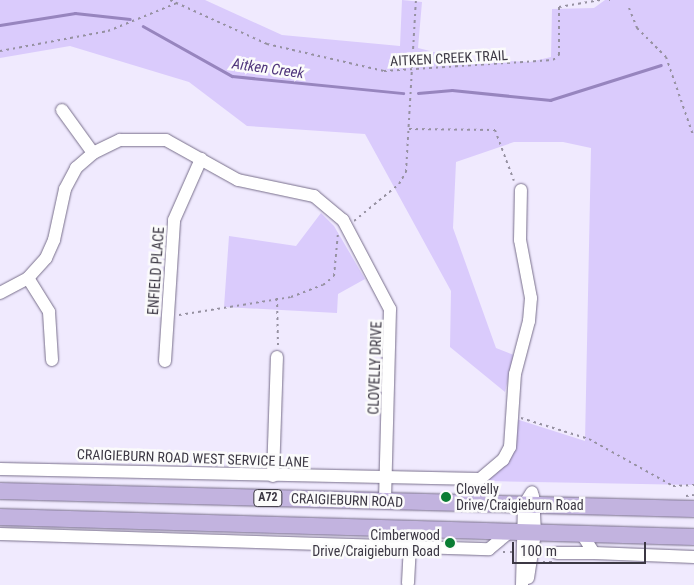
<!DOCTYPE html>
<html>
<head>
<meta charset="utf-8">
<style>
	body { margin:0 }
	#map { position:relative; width:694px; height:585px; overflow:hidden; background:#f0eafe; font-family:"Roboto Condensed",sans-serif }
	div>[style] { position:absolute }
	.green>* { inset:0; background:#dacbfc }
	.stream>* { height:2.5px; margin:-1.25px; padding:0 1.25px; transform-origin:1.25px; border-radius:1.25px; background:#9785be }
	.path>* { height:2px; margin-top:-1px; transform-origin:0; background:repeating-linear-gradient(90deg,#9691a1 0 2.5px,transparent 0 6.5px) }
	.roads { filter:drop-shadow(0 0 1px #786f8b) drop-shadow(0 0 1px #786f8b) }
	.minor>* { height:12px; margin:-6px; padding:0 6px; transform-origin:6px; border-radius:6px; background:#fff }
	.major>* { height:16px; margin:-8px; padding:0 8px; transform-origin:8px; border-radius:8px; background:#c2b3df }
	.dots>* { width:14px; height:14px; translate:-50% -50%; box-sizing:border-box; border:2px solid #fbfbfb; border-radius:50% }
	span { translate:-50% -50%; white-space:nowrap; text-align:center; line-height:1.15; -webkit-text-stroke:5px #fbfbfb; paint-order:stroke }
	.shield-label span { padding:1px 4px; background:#fbfbfb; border:1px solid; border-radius:4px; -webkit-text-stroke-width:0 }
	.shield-label { font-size:12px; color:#3c3844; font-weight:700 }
	.street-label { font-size:14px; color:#3c3844 }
	.poi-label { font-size:14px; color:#3c3844 }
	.left { translate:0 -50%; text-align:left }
	.right { translate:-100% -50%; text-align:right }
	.water-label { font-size:15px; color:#50367c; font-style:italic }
	.scale { position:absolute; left:512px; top:542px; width:134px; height:22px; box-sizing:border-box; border:2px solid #3c3844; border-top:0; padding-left:6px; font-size:15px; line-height:18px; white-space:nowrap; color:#3c3844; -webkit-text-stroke:4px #fbfbfb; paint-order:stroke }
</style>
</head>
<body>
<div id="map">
	<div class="green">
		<div style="clip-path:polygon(0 0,205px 0,282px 35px,400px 46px,402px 0,422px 2px,418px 48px,462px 59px,530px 62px,551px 57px,552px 9px,594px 8px,605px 0,694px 0,694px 485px,486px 481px,496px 474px,516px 419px,585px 441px,591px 148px,563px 142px,514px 142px,456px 162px,453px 228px,496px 348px,514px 355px,505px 392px,450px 347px,451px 291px,365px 134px,247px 126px,189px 82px,70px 46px,0 58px)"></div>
		<div style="clip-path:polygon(321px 213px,334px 226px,365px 279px,338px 294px,337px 313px,224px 307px,229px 236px,296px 246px)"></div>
	</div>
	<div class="stream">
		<div style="left:0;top:25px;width:76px;rotate:-9.1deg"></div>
		<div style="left:75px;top:13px;width:55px;rotate:6.2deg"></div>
		<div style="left:143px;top:26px;width:102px;rotate:29.3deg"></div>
		<div style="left:232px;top:76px;width:172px;rotate:5.7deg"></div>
		<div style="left:418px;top:93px;width:34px;rotate:-5deg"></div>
		<div style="left:452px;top:90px;width:99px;rotate:5.8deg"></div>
		<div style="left:550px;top:100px;width:116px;rotate:-17.5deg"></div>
	</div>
	<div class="path">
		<div style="left:170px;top:0;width:107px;rotate:24.4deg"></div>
		<div style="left:267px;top:44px;width:120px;rotate:13deg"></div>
		<div style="left:384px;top:71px;width:169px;rotate:-3.7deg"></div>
		<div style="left:553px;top:60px;width:8px;rotate:-40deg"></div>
		<div style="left:559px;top:55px;width:48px;rotate:-90deg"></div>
		<div style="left:559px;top:7px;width:42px;rotate:-9.7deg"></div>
		<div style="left:609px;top:0;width:1px"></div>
		<div style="left:629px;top:8px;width:22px;rotate:68deg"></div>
		<div style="left:637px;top:28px;width:41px;rotate:45deg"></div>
		<div style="left:666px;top:57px;width:83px;rotate:70.9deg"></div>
		<div style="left:0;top:51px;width:110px;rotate:-10.5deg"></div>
		<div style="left:108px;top:31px;width:74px;rotate:-22.1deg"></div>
		<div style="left:409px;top:129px;width:86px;rotate:0.7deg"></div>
		<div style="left:495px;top:130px;width:54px;rotate:69.6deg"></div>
		<div style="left:354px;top:221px;width:58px;rotate:-39.4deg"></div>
		<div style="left:399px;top:184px;width:14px;rotate:-60deg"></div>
		<div style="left:406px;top:172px;width:172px;rotate:-86.7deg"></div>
		<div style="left:277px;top:298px;width:47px;rotate:88.8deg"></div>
		<div style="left:179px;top:315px;width:113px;rotate:-9.1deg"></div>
		<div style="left:291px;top:297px;width:34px;rotate:-21deg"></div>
		<div style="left:323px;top:285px;width:14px;rotate:-39deg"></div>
		<div style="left:334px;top:276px;width:43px;rotate:-84.7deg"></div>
		<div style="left:521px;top:418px;width:71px;rotate:17.2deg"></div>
		<div style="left:589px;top:439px;width:96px;rotate:29.2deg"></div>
		<div style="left:673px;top:486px;width:21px;rotate:-3deg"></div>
		<div style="left:686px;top:496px;width:8px;rotate:-7deg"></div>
		<div style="left:503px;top:552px;width:11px"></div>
		<div style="left:543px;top:562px;width:10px"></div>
	</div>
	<div class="roads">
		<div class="minor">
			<div style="left:62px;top:110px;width:53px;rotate:54.2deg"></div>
			<div style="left:28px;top:278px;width:40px;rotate:58deg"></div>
			<div style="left:49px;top:312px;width:48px;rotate:86.4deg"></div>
			<div style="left:0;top:293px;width:32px;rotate:-28deg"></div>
			<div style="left:28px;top:278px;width:27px;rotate:-48deg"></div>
			<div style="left:46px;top:258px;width:20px;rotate:-66deg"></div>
			<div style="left:54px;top:240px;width:52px;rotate:-77.8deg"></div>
			<div style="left:65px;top:189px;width:24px;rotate:-62deg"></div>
			<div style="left:76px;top:168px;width:23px;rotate:-41deg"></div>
			<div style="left:93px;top:153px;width:30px;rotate:-26deg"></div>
			<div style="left:120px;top:140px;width:46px"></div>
			<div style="left:166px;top:140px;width:82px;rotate:29.1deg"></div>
			<div style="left:238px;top:180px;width:78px;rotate:11.9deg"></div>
			<div style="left:314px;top:196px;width:38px;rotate:40deg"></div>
			<div style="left:343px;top:220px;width:101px;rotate:62.2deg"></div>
			<div style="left:390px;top:309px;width:192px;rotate:91.5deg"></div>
			<div style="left:165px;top:361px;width:141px;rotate:-86.3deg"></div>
			<div style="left:174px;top:220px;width:67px;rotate:-66.1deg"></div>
			<div style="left:0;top:469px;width:480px;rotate:1.2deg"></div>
			<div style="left:480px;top:479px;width:30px;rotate:-40deg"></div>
			<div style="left:503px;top:460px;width:15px;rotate:-62deg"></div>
			<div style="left:510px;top:447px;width:73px;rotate:-86.1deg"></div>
			<div style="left:515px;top:374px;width:55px;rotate:-75.2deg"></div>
			<div style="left:529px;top:321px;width:23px;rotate:-85deg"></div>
			<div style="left:531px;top:298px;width:59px;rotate:-100.7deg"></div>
			<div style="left:520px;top:240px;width:50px;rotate:-88.9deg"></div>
			<div style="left:273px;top:476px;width:119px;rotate:-88.1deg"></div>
			<div style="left:0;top:534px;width:489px;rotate:1.8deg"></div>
			<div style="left:489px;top:549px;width:26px;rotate:-40deg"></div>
			<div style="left:582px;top:534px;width:22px;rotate:58deg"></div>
			<div style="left:594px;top:553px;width:100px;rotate:2.3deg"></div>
			<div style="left:557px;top:553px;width:37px"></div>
			<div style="left:528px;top:578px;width:46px;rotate:-81.2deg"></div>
			<div style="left:535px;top:533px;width:37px;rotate:-93deg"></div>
			<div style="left:408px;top:583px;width:38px;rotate:-87deg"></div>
			<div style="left:522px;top:585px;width:80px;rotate:-88.6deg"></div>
			<div style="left:524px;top:505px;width:15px;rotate:-58deg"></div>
		</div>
		<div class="major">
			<div style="left:0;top:491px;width:694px;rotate:1.49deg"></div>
			<div style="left:0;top:517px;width:694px;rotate:1.65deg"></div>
		</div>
	</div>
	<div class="dots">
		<div style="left:446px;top:497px;background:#0a7d33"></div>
		<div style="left:450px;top:543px;background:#0a7d33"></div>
	</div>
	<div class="shield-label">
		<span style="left:268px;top:498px">A72</span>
	</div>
	<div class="street-label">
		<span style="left:449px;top:58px;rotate:-3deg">AITKEN CREEK TRAIL</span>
		<span style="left:156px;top:271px;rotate:-86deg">ENFIELD PLACE</span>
		<span style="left:375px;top:368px;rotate:-88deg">CLOVELLY DRIVE</span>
		<span style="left:193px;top:458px;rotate:2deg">CRAIGIEBURN ROAD WEST SERVICE LANE</span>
		<span style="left:347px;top:500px;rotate:2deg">CRAIGIEBURN ROAD</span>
	</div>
	<div class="poi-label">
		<span class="left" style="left:456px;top:497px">Clovelly<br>Drive/Craigieburn Road</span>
		<span class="right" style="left:440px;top:543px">Cimberwood<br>Drive/Craigieburn Road</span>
	</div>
	<div class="water-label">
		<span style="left:268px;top:69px;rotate:8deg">Aitken Creek</span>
	</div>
	<div class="scale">100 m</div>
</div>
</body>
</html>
